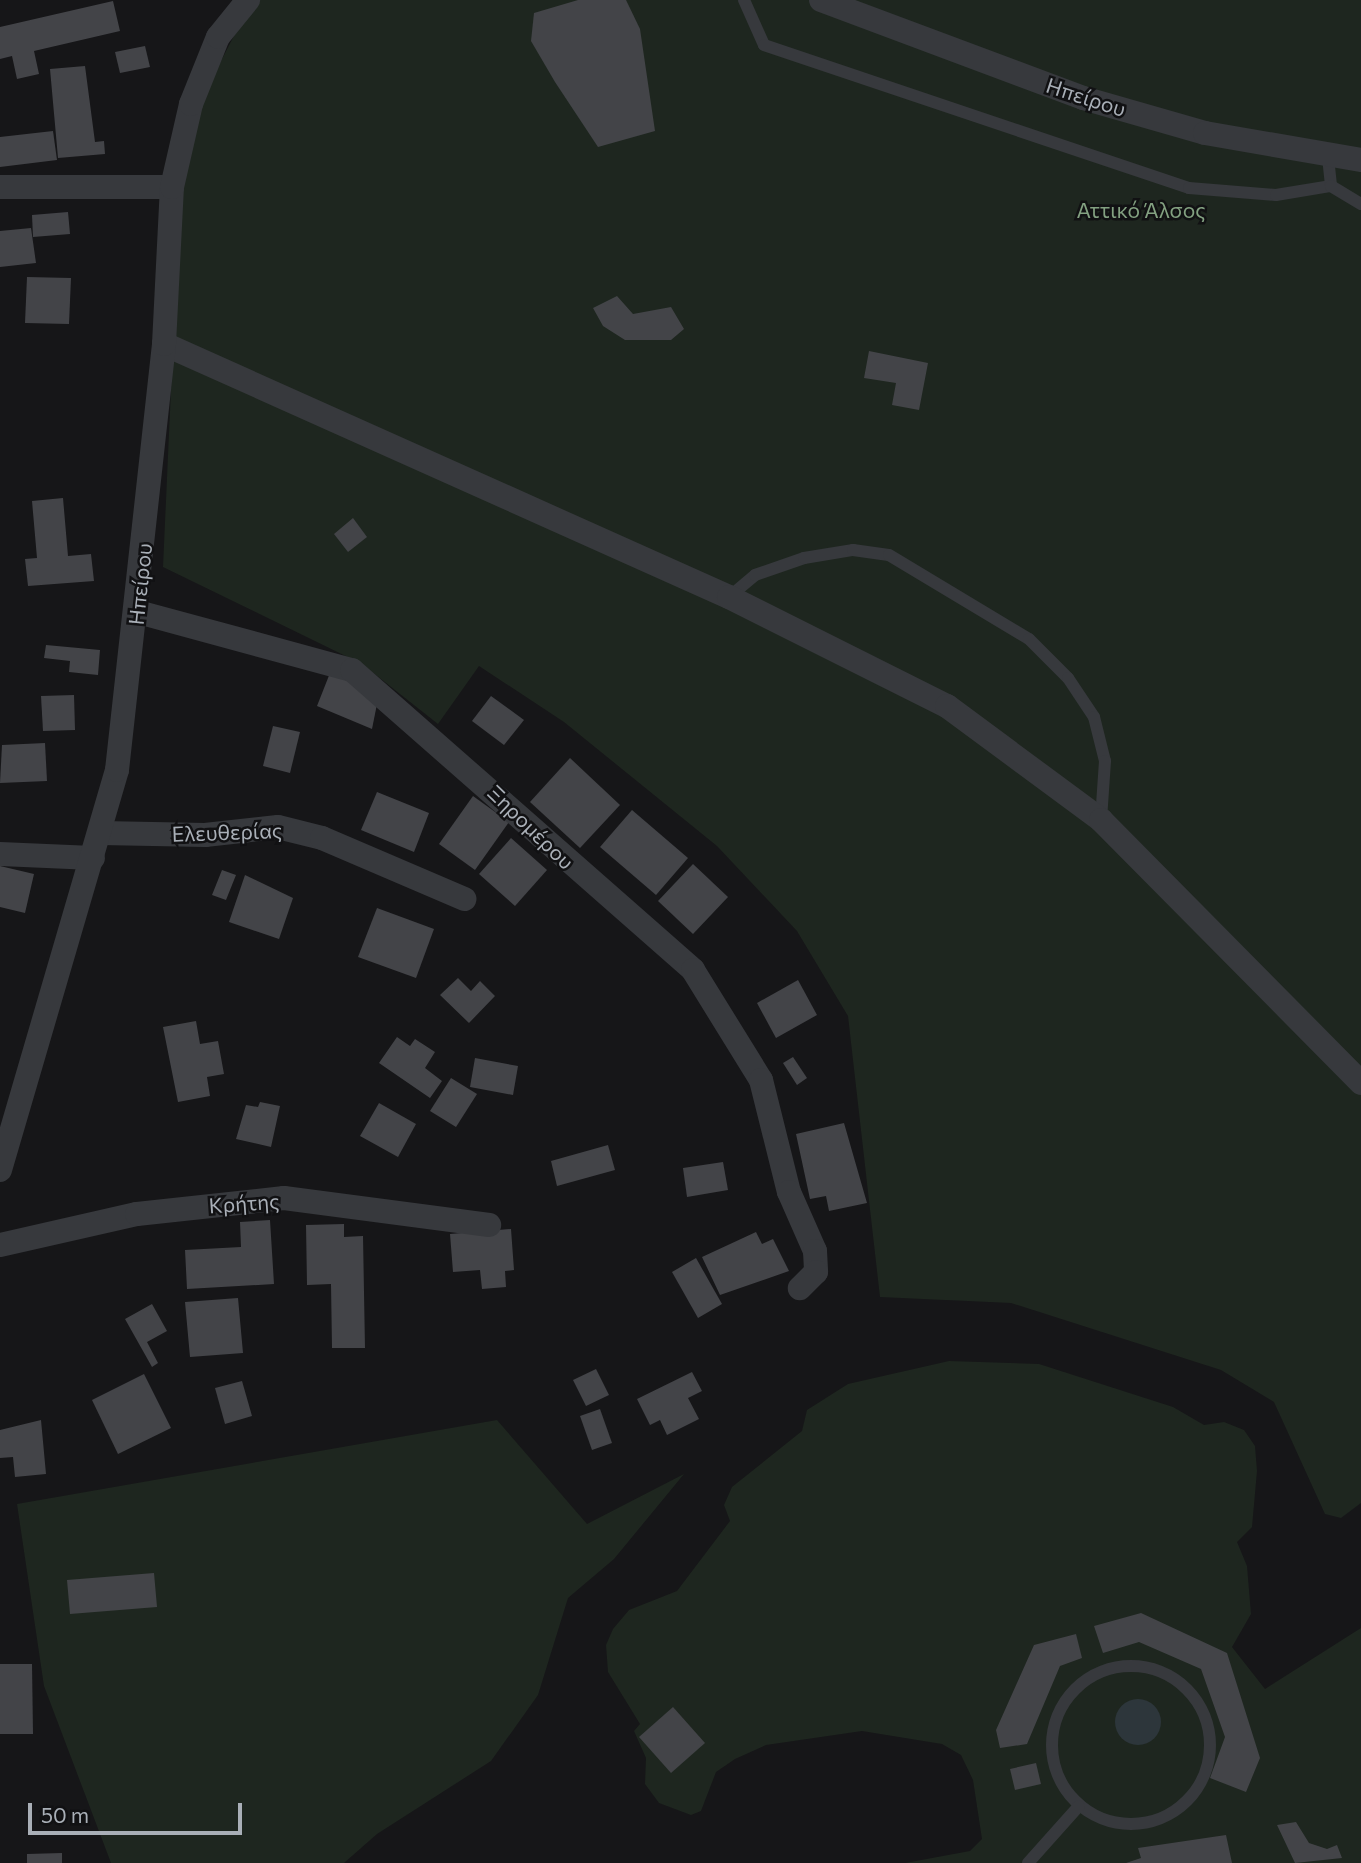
<!DOCTYPE html>
<html>
<head>
<meta charset="utf-8">
<style>
	body { margin:0 }
	#map { position:relative; width:1361px; height:1863px; overflow:hidden; background:#161618; font-family:Commissioner,sans-serif }
	div>[style] { position:absolute }
	.green>* { inset:0; background:#1e261f }
	.water>* { inset:0; background:#2d363b }
	.round { border-radius:50% }
	.building>* { inset:0; background:#434448 }
	.lane>* { height:12px; margin:-6px; padding:0 6px; transform-origin:6px; border-radius:6px; background:#37393d }
	.lane>.ring { margin:-6px; padding:0; box-sizing:content-box; background:none; border:12px solid #37393d; border-radius:50% }
	.street>* { height:24px; margin:-12px; padding:0 12px; transform-origin:12px; border-radius:12px; background:#37393d }
	span { translate:-50% -50%; white-space:nowrap; text-align:center; line-height:1.15; -webkit-text-stroke:5px #111113; paint-order:stroke }
	.street-label { font-size:21px; color:#a9afb7 }
	.park-label { font-size:21px; color:#83a181 }
	.scale { position:absolute; left:28px; top:1803px; width:214px; height:32px; box-sizing:border-box; border:4px solid #a9afb7; border-top:0; padding-left:9px; font-size:21px; line-height:24px; white-space:nowrap; color:#a9afb7; -webkit-text-stroke:5px #111113; paint-order:stroke }
</style>
</head>
<body>
<div id="map">
	<div class="green">
		<div style="clip-path:polygon(232px 0,1361px 0,1361px 1503px,1341px 1518px,1325px 1514px,1274px 1402px,1221px 1370px,1011px 1303px,880px 1297px,848px 1016px,797px 931px,717px 846px,564px 722px,479px 666px,438px 724px,362px 664px,163px 567px,180px 189px,200px 102px,240px 24px)"></div>
		<div style="clip-path:polygon(949px 1361px,1039px 1364px,1173px 1407px,1204px 1425px,1224px 1422px,1244px 1430px,1255px 1446px,1257px 1471px,1252px 1527px,1237px 1542px,1247px 1566px,1251px 1614px,1232px 1647px,1265px 1689px,1361px 1628px,1361px 1863px,905px 1863px,970px 1851px,982px 1839px,973px 1780px,961px 1755px,942px 1744px,862px 1731px,766px 1745px,735px 1759px,716px 1772px,701px 1811px,691px 1815px,659px 1803px,645px 1784px,646px 1758px,634px 1731px,640px 1724px,608px 1672px,606px 1645px,613px 1629px,629px 1610px,677px 1591px,730px 1521px,724px 1505px,732px 1487px,802px 1431px,807px 1410px,848px 1384px)"></div>
		<div style="clip-path:polygon(497px 1420px,587px 1524px,684px 1474px,614px 1559px,568px 1598px,538px 1695px,491px 1761px,377px 1834px,344px 1863px,111px 1863px,44px 1686px,17px 1504px)"></div>
	</div>
	<div class="water">
		<div class="round" style="left:1115px;top:1699px;width:46px;height:46px"></div>
	</div>
	<div class="building">
		<div style="clip-path:polygon(578px 0,626px 0,640px 29px,655px 131px,598px 147px,555px 82px,531px 41px,534px 13px)"></div>
		<div style="clip-path:polygon(113px 1px,120px 31px,34px 51px,39px 74px,17px 79px,12px 56px,0 59px,0 27px)"></div>
		<div style="clip-path:polygon(145px 46px,150px 67px,120px 73px,115px 52px)"></div>
		<div style="clip-path:polygon(85px 66px,95px 142px,104px 141px,105px 154px,58px 158px,50px 69px)"></div>
		<div style="clip-path:polygon(53px 131px,57px 160px,0 167px,0 137px)"></div>
		<div style="clip-path:polygon(68px 212px,70px 234px,33px 237px,32px 215px)"></div>
		<div style="clip-path:polygon(31px 228px,36px 263px,0 267px,0 231px)"></div>
		<div style="clip-path:polygon(27px 277px,71px 278px,69px 324px,25px 323px)"></div>
		<div style="clip-path:polygon(617px 296px,633px 314px,671px 307px,684px 329px,671px 340px,625px 340px,603px 326px,593px 308px)"></div>
		<div style="clip-path:polygon(869px 351px,928px 363px,919px 410px,892px 405px,896px 383px,864px 378px)"></div>
		<div style="clip-path:polygon(63px 498px,68px 556px,91px 554px,94px 581px,28px 586px,25px 559px,37px 558px,32px 501px)"></div>
		<div style="clip-path:polygon(353px 518px,367px 537px,348px 552px,334px 534px)"></div>
		<div style="clip-path:polygon(46px 645px,100px 650px,98px 675px,69px 672px,70px 661px,44px 658px)"></div>
		<div style="clip-path:polygon(330px 673px,379px 694px,372px 729px,317px 706px)"></div>
		<div style="clip-path:polygon(74px 695px,75px 730px,43px 731px,41px 696px)"></div>
		<div style="clip-path:polygon(491px 696px,524px 720px,504px 745px,472px 721px)"></div>
		<div style="clip-path:polygon(273px 726px,300px 732px,290px 773px,263px 766px)"></div>
		<div style="clip-path:polygon(45px 743px,47px 781px,0 783px,2px 745px)"></div>
		<div style="clip-path:polygon(570px 758px,620px 805px,580px 848px,530px 802px)"></div>
		<div style="clip-path:polygon(377px 792px,429px 813px,414px 852px,361px 830px)"></div>
		<div style="clip-path:polygon(473px 796px,509px 822px,475px 870px,439px 844px)"></div>
		<div style="clip-path:polygon(632px 810px,688px 858px,656px 895px,600px 847px)"></div>
		<div style="clip-path:polygon(511px 838px,547px 870px,515px 906px,479px 874px)"></div>
		<div style="clip-path:polygon(693px 864px,728px 897px,693px 934px,658px 901px)"></div>
		<div style="clip-path:polygon(0 866px,34px 874px,25px 913px,0 907px)"></div>
		<div style="clip-path:polygon(222px 870px,236px 875px,226px 900px,212px 895px)"></div>
		<div style="clip-path:polygon(245px 875px,293px 898px,279px 939px,229px 922px)"></div>
		<div style="clip-path:polygon(377px 908px,434px 929px,416px 978px,358px 957px)"></div>
		<div style="clip-path:polygon(458px 978px,471px 991px,480px 981px,495px 996px,469px 1023px,440px 995px)"></div>
		<div style="clip-path:polygon(798px 980px,817px 1015px,776px 1038px,757px 1003px)"></div>
		<div style="clip-path:polygon(196px 1021px,200px 1044px,218px 1041px,224px 1074px,207px 1077px,210px 1096px,178px 1102px,163px 1027px)"></div>
		<div style="clip-path:polygon(397px 1037px,410px 1046px,415px 1039px,435px 1052px,425px 1068px,442px 1081px,430px 1098px,379px 1063px)"></div>
		<div style="clip-path:polygon(793px 1057px,807px 1078px,797px 1085px,783px 1063px)"></div>
		<div style="clip-path:polygon(475px 1058px,518px 1066px,513px 1095px,470px 1087px)"></div>
		<div style="clip-path:polygon(451px 1078px,477px 1094px,456px 1127px,430px 1111px)"></div>
		<div style="clip-path:polygon(260px 1102px,280px 1106px,271px 1147px,236px 1139px,246px 1105px,258px 1107px)"></div>
		<div style="clip-path:polygon(379px 1103px,416px 1124px,398px 1157px,360px 1136px)"></div>
		<div style="clip-path:polygon(844px 1123px,867px 1203px,829px 1211px,826px 1196px,810px 1199px,796px 1134px)"></div>
		<div style="clip-path:polygon(608px 1145px,615px 1170px,557px 1186px,551px 1161px)"></div>
		<div style="clip-path:polygon(723px 1162px,728px 1190px,687px 1197px,683px 1168px)"></div>
		<div style="clip-path:polygon(270px 1220px,274px 1284px,187px 1289px,185px 1250px,241px 1247px,240px 1222px)"></div>
		<div style="clip-path:polygon(344px 1224px,344px 1237px,363px 1236px,365px 1348px,332px 1348px,331px 1284px,307px 1285px,306px 1225px)"></div>
		<div style="clip-path:polygon(511px 1229px,514px 1270px,505px 1271px,506px 1287px,482px 1289px,480px 1270px,453px 1272px,450px 1234px)"></div>
		<div style="clip-path:polygon(756px 1232px,762px 1244px,773px 1239px,789px 1271px,720px 1295px,702px 1257px)"></div>
		<div style="clip-path:polygon(696px 1258px,722px 1304px,698px 1318px,672px 1272px)"></div>
		<div style="clip-path:polygon(238px 1298px,243px 1353px,190px 1357px,185px 1302px)"></div>
		<div style="clip-path:polygon(152px 1304px,167px 1331px,147px 1342px,158px 1363px,152px 1367px,125px 1319px)"></div>
		<div style="clip-path:polygon(596px 1369px,609px 1395px,586px 1406px,573px 1380px)"></div>
		<div style="clip-path:polygon(692px 1372px,702px 1391px,688px 1398px,699px 1419px,667px 1435px,660px 1420px,650px 1425px,637px 1399px)"></div>
		<div style="clip-path:polygon(144px 1374px,171px 1428px,118px 1454px,92px 1400px)"></div>
		<div style="clip-path:polygon(242px 1381px,252px 1416px,225px 1424px,215px 1388px)"></div>
		<div style="clip-path:polygon(600px 1409px,612px 1443px,592px 1450px,580px 1416px)"></div>
		<div style="clip-path:polygon(41px 1420px,46px 1474px,15px 1477px,13px 1457px,0 1458px,0 1430px)"></div>
		<div style="clip-path:polygon(154px 1573px,157px 1607px,70px 1614px,67px 1580px)"></div>
		<div style="clip-path:polygon(1141px 1613px,1227px 1653px,1260px 1758px,1246px 1792px,1210px 1778px,1225px 1737px,1201px 1669px,1139px 1642px,1103px 1653px,1094px 1626px)"></div>
		<div style="clip-path:polygon(1076px 1634px,1082px 1658px,1060px 1666px,1027px 1744px,1000px 1748px,996px 1730px,1034px 1645px)"></div>
		<div style="clip-path:polygon(0 1664px,32px 1664px,33px 1734px,0 1734px)"></div>
		<div style="clip-path:polygon(673px 1707px,705px 1743px,671px 1773px,639px 1737px)"></div>
		<div style="clip-path:polygon(1036px 1763px,1041px 1784px,1015px 1790px,1010px 1769px)"></div>
		<div style="clip-path:polygon(1296px 1822px,1309px 1843px,1327px 1849px,1337px 1845px,1342px 1858px,1295px 1863px,1277px 1825px)"></div>
		<div style="clip-path:polygon(1226px 1835px,1232px 1863px,1126px 1863px,1141px 1858px,1138px 1848px)"></div>
		<div style="clip-path:polygon(62px 1853px,62px 1863px,27px 1863px,27px 1854px)"></div>
	</div>
	<div class="lane">
		<div style="left:744px;top:0;width:49px;rotate:66deg"></div>
		<div style="left:764px;top:45px;width:448px;rotate:18.6deg"></div>
		<div style="left:1189px;top:188px;width:87px;rotate:4.6deg"></div>
		<div style="left:1276px;top:195px;width:56px;rotate:-9.3deg"></div>
		<div style="left:1328px;top:157px;width:29px;rotate:84deg"></div>
		<div style="left:1331px;top:186px;width:35px;rotate:31deg"></div>
		<div style="left:729px;top:597px;width:34px;rotate:-40deg"></div>
		<div style="left:755px;top:575px;width:52px;rotate:-19.1deg"></div>
		<div style="left:804px;top:558px;width:50px;rotate:-9.3deg"></div>
		<div style="left:853px;top:550px;width:36px;rotate:8deg"></div>
		<div style="left:889px;top:555px;width:163px;rotate:31deg"></div>
		<div style="left:1029px;top:639px;width:55px;rotate:45deg"></div>
		<div style="left:1068px;top:678px;width:47px;rotate:56.3deg"></div>
		<div style="left:1094px;top:717px;width:45px;rotate:76deg"></div>
		<div style="left:1105px;top:761px;width:59px;rotate:93.9deg"></div>
		<div class="ring" style="left:1052px;top:1666px;width:146px;height:146px"></div>
		<div style="left:1028px;top:1863px;width:76px;rotate:-48.2deg"></div>
	</div>
	<div class="street">
		<div style="left:821px;top:0;width:280px;rotate:20.5deg"></div>
		<div style="left:1083px;top:98px;width:127px;rotate:16deg"></div>
		<div style="left:1205px;top:133px;width:158px;rotate:9.8deg"></div>
		<div style="left:0;top:187px;width:172px"></div>
		<div style="left:164px;top:344px;width:619px;rotate:24.12deg"></div>
		<div style="left:729px;top:597px;width:244px;rotate:26.6deg"></div>
		<div style="left:947px;top:706px;width:192px;rotate:36.5deg"></div>
		<div style="left:1101px;top:820px;width:370px;rotate:45.3deg"></div>
		<div style="left:138px;top:612px;width:222px;rotate:15.2deg"></div>
		<div style="left:352px;top:670px;width:454px;rotate:41.3deg"></div>
		<div style="left:693px;top:970px;width:129px;rotate:58.3deg"></div>
		<div style="left:761px;top:1080px;width:115px;rotate:76deg"></div>
		<div style="left:789px;top:1192px;width:64px;rotate:66.2deg"></div>
		<div style="left:815px;top:1251px;width:21px;rotate:87deg"></div>
		<div style="left:816px;top:1272px;width:23px;rotate:135deg"></div>
		<div style="left:101px;top:833px;width:104px;rotate:1.1deg"></div>
		<div style="left:205px;top:835px;width:73px;rotate:-6.3deg"></div>
		<div style="left:278px;top:827px;width:45px;rotate:14deg"></div>
		<div style="left:322px;top:838px;width:155px;rotate:23.2deg"></div>
		<div style="left:0;top:854px;width:93px;rotate:2.5deg"></div>
		<div style="left:0;top:1170px;width:417px;rotate:-73.7deg"></div>
		<div style="left:117px;top:770px;width:429px;rotate:-83.7deg"></div>
		<div style="left:164px;top:344px;width:157px;rotate:-87.1deg"></div>
		<div style="left:172px;top:187px;width:85px;rotate:-77.1deg"></div>
		<div style="left:191px;top:104px;width:72px;rotate:-68.1deg"></div>
		<div style="left:218px;top:37px;width:48px;rotate:-51deg"></div>
		<div style="left:0;top:1245px;width:140px;rotate:-12.8deg"></div>
		<div style="left:137px;top:1214px;width:148px;rotate:-6.2deg"></div>
		<div style="left:284px;top:1198px;width:207px;rotate:7.5deg"></div>
	</div>
	<div class="street-label">
		<span style="left:1086px;top:97px;rotate:18deg">Ηπείρου</span>
		<span style="left:140px;top:584px;rotate:-84deg">Ηπείρου</span>
		<span style="left:531px;top:827px;rotate:44deg">Ξηρομέρου</span>
		<span style="left:227px;top:832px;rotate:-2deg">Ελευθερίας</span>
		<span style="left:244px;top:1203px;rotate:-4deg">Κρήτης</span>
	</div>
	<div class="park-label">
		<span style="left:1141px;top:210px">Αττικό Άλσος</span>
	</div>
	<div class="scale">50 m</div>
</div>
</body>
</html>
